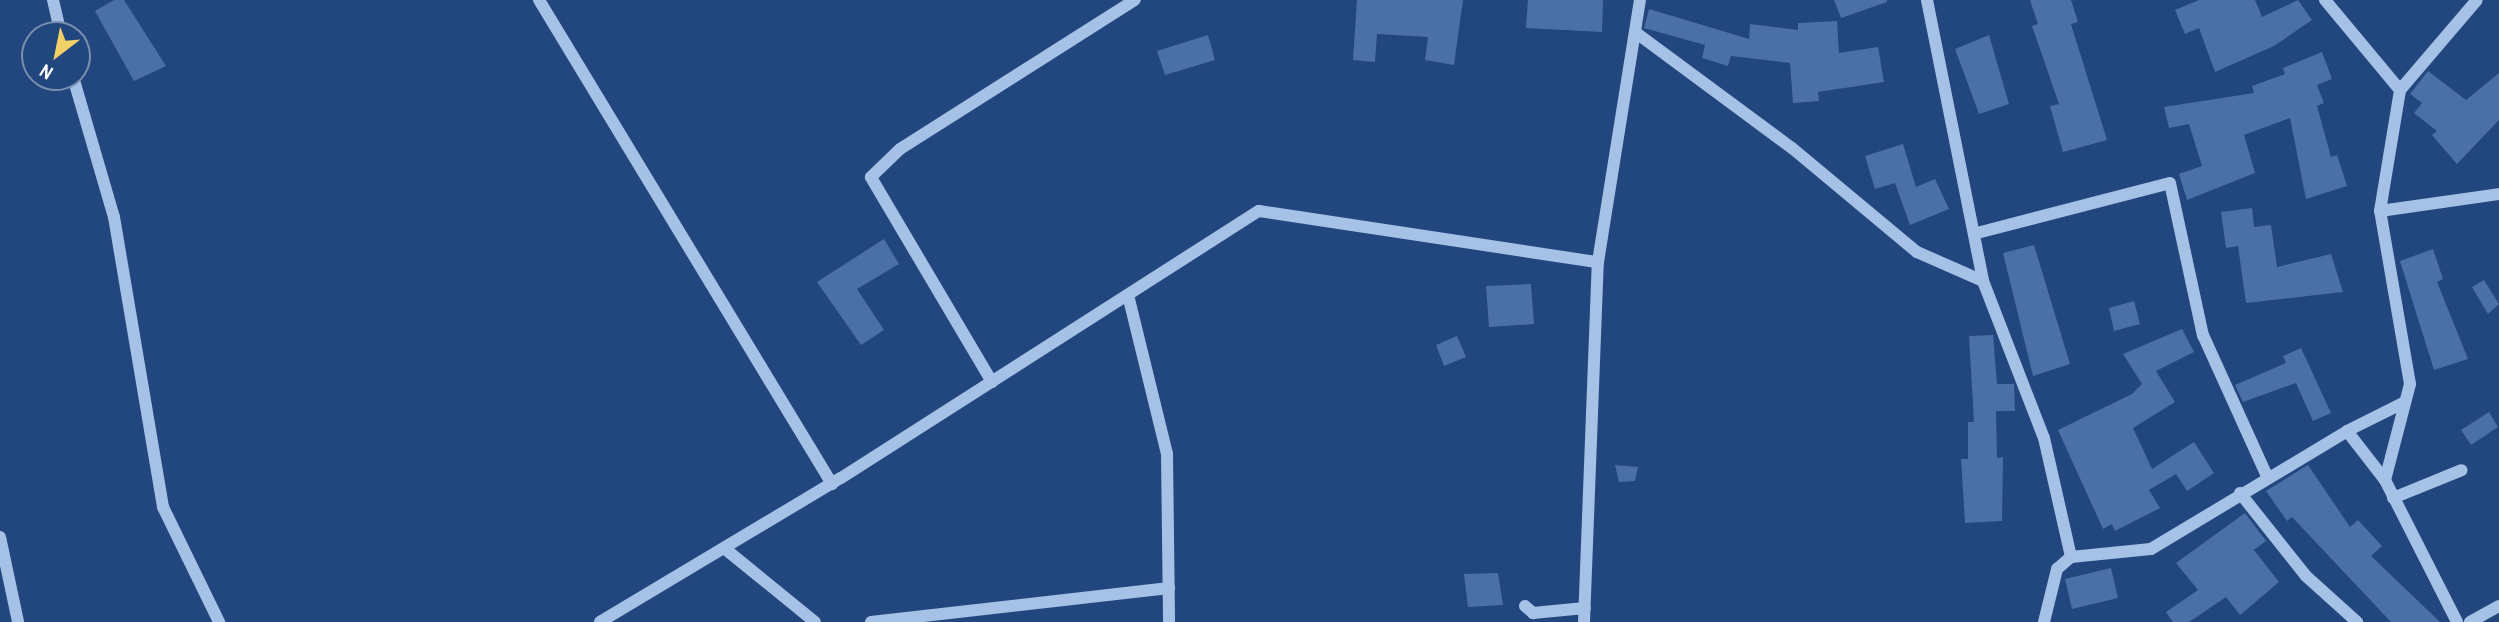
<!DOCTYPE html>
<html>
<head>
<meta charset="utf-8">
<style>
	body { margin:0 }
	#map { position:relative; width:2499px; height:622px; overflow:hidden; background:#22467e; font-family:"Archivo Narrow",sans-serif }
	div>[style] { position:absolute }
	.building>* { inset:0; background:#4b70a7 }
	.minor>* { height:12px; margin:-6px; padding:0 6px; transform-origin:6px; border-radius:6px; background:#a6c1e6 }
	span { translate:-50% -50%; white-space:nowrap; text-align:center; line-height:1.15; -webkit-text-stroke:7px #22467e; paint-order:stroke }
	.north { position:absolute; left:21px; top:21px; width:70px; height:70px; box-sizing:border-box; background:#22467e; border:2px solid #7a90b2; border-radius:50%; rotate:212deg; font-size:19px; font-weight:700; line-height:28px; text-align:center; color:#fff }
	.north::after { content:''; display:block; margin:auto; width:24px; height:32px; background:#f2d068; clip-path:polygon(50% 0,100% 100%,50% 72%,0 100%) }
</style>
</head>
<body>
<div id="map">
	<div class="building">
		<div style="clip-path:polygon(114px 0,124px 0,166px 66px,134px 81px,95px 11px)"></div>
		<div style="clip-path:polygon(1357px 0,1463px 0,1454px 65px,1425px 60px,1428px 37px,1377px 34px,1375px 62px,1353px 60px)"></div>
		<div style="clip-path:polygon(1528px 0,1603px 0,1602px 32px,1526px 28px)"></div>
		<div style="clip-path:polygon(1834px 0,1887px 0,1887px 2px,1841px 18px)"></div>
		<div style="clip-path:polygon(2030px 0,2071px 0,2078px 22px,2071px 24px,2107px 140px,2063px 152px,2050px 106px,2059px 104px,2032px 26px,2038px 24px)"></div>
		<div style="clip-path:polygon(2199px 0,2255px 0,2262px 17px,2298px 0,2312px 20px,2274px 46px,2215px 72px,2199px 28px,2185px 34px,2175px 10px)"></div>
		<div style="clip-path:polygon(1649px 9px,1749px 39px,1750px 24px,1798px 30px,1798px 23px,1837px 21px,1839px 53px,1878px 47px,1884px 82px,1818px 92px,1819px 101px,1793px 103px,1790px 63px,1731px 56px,1728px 66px,1702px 58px,1705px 45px,1644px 28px)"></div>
		<div style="clip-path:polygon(1208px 35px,1215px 60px,1165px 75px,1157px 51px)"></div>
		<div style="clip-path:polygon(1989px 35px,2009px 104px,1979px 114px,1955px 49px)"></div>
		<div style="clip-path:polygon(2322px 52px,2332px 79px,2317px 85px,2324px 103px,2317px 106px,2331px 157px,2337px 155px,2347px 186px,2306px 199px,2290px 118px,2244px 135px,2255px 173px,2187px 200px,2179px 174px,2202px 166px,2189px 124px,2169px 128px,2164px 107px,2254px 93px,2252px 86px,2285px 74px,2283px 68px)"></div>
		<div style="clip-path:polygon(2428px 71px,2466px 100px,2499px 73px,2499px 120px,2457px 164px,2432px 135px,2437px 131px,2414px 113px,2422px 103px,2410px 94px)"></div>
		<div style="clip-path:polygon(1903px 144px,1916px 187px,1935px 179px,1949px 209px,1910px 225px,1895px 183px,1875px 189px,1865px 156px)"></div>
		<div style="clip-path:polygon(2252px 208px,2254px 227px,2271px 225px,2277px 267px,2331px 254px,2343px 292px,2246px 303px,2238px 246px,2226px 248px,2221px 212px)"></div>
		<div style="clip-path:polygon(884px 239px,899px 264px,857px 289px,884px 330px,861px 345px,817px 282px)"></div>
		<div style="clip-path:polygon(2034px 245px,2070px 364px,2033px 376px,2003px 253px)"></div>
		<div style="clip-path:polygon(2433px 249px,2443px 279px,2437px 282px,2468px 359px,2434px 370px,2400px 261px)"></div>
		<div style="clip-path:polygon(2484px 280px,2499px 304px,2488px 314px,2472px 287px)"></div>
		<div style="clip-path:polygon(1531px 284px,1534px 324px,1489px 327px,1486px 286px)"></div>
		<div style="clip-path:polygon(2134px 301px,2140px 324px,2114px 331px,2109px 308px)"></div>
		<div style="clip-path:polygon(2182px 329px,2194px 352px,2156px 371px,2175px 402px,2133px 428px,2152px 469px,2194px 442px,2214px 473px,2187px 491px,2176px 474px,2149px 490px,2160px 508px,2115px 531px,2112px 524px,2103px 529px,2058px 430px,2132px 394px,2142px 384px,2123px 354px)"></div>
		<div style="clip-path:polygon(1993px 335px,1997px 384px,2014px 384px,2015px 411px,1996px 411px,1997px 458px,2003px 457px,2002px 521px,1965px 523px,1961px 459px,1968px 459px,1968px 422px,1974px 422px,1969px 336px)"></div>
		<div style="clip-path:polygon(1457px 336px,1466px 357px,1444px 366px,1436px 345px)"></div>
		<div style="clip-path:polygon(2301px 348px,2331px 413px,2313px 421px,2296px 383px,2243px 402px,2235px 385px,2286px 363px,2283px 356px)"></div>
		<div style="clip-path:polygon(2489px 412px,2498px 427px,2471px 445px,2461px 430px)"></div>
		<div style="clip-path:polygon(1615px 465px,1638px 467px,1635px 481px,1619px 482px)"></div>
		<div style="clip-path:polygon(2308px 465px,2350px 527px,2358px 520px,2382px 546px,2371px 556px,2440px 622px,2391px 622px,2292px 517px,2287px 521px,2266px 491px)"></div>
		<div style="clip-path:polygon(2245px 513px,2266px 541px,2254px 550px,2279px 582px,2240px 615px,2226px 597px,2189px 622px,2173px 622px,2166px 612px,2198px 590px,2176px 563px)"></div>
		<div style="clip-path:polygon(2111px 568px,2118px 598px,2072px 609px,2065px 579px)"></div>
		<div style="clip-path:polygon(1498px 573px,1503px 605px,1468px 607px,1464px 574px)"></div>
	</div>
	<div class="minor">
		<div style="left:53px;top:0;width:36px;rotate:77deg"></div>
		<div style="left:539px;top:0;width:566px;rotate:58.81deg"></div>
		<div style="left:1927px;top:0;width:287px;rotate:78.7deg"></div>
		<div style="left:1983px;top:281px;width:168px;rotate:68.8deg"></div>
		<div style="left:2044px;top:438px;width:122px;rotate:77.2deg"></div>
		<div style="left:2325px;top:0;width:117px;rotate:50.2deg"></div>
		<div style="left:1635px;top:32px;width:195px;rotate:36.5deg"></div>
		<div style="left:1792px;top:148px;width:163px;rotate:39.8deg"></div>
		<div style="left:1917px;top:252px;width:72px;rotate:23.7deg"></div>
		<div style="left:73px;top:77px;width:146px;rotate:73.7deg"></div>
		<div style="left:114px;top:217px;width:294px;rotate:80.4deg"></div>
		<div style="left:163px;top:507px;width:128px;rotate:64deg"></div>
		<div style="left:2380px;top:211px;width:120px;rotate:-8.1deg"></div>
		<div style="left:1977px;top:233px;width:199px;rotate:-14.5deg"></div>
		<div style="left:2170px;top:183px;width:156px;rotate:77.8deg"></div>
		<div style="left:2203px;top:335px;width:155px;rotate:65.6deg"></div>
		<div style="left:1128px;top:295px;width:164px;rotate:76.2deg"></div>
		<div style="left:1167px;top:454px;width:168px;rotate:89.3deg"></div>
		<div style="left:992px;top:382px;width:238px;rotate:-120.6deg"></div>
		<div style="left:871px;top:177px;width:40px;rotate:-44deg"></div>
		<div style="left:900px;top:149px;width:278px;rotate:-32.4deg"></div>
		<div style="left:2347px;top:431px;width:63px;rotate:-26.6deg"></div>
		<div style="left:2385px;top:480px;width:99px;rotate:-75.4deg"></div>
		<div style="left:2410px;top:384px;width:176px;rotate:-99.8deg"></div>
		<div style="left:2380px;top:211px;width:123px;rotate:-80.6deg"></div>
		<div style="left:2400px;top:90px;width:118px;rotate:-49.5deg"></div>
		<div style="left:2240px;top:493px;width:106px;rotate:51.5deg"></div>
		<div style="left:2306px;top:576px;width:69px;rotate:42deg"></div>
		<div style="left:2393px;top:498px;width:74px;rotate:-22.1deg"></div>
		<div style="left:0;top:537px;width:87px;rotate:78deg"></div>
		<div style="left:724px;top:548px;width:117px;rotate:39.1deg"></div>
		<div style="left:1525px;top:606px;width:11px;rotate:41deg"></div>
		<div style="left:1533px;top:613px;width:52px;rotate:-5.5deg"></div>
		<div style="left:600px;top:622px;width:281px;rotate:-30.9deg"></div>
		<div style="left:841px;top:478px;width:496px;rotate:-32.6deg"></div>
		<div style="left:1259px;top:211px;width:343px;rotate:8.6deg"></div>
		<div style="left:871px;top:622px;width:300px;rotate:-6.5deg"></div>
		<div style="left:1584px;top:622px;width:360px;rotate:-87.8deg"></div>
		<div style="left:1598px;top:262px;width:265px;rotate:-80.9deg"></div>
		<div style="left:2044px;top:622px;width:55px;rotate:-76.2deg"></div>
		<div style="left:2057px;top:569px;width:18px;rotate:-41deg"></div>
		<div style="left:2071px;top:557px;width:80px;rotate:-5.7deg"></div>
		<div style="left:2151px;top:549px;width:229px;rotate:-31deg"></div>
		<div style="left:2347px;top:431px;width:62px;rotate:52.2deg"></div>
		<div style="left:2385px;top:480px;width:159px;rotate:63.1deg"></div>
		<div style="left:2470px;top:622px;width:33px;rotate:-29deg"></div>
	</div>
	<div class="north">N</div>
</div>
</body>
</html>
